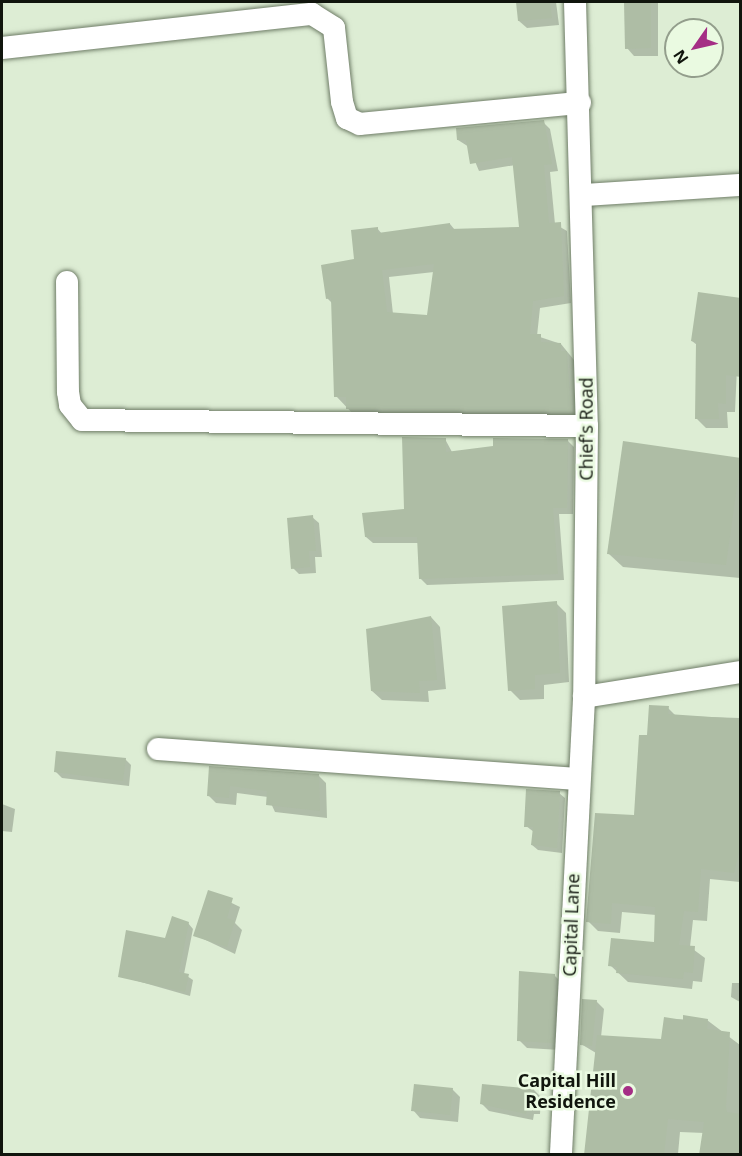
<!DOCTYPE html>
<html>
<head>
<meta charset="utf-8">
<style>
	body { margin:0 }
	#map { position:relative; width:742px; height:1156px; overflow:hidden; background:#ddedd4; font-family:"Open Sans",sans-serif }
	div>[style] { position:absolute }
	.shadow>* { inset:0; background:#0003 }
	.building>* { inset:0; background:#aebda5 }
	.roads { filter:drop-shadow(0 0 2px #6f7d67) drop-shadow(0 0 2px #6f7d67) }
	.minor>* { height:22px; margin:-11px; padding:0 11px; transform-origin:11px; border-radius:11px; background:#fff }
	.dots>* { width:16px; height:16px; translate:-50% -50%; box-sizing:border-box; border:3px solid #eafae1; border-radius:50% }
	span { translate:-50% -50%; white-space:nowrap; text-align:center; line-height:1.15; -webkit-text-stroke:5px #eafae1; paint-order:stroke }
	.street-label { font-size:18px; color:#10150d }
	.poi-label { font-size:18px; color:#10150d; font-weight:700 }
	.right { translate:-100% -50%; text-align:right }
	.frame { position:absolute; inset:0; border:3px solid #10150d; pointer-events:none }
	.north { position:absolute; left:664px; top:18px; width:60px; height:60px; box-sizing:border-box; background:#eafae1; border:2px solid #939e8c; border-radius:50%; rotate:236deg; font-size:16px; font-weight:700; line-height:24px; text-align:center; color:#10150d }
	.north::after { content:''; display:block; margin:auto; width:21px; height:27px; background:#a52e85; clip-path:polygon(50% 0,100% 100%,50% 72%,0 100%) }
</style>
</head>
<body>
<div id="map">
	<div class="shadow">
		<div style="clip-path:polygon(517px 2px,556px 2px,559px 25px,527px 28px,519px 21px)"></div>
		<div style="clip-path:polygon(626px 2px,658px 2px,658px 56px,634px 56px,627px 48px)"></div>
		<div style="clip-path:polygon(evenodd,543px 122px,550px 129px,558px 171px,550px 172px,555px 224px,567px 231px,571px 303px,540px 308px,537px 336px,561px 344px,574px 360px,578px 419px,355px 416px,336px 396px,333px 304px,327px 298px,377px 228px,382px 234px,450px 224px,455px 230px,521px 228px,515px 165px,479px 171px,469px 147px,458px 140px,543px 122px,434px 272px,428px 316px,393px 314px,389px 277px,434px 272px)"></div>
		<div style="clip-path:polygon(740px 300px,735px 412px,727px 412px,728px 428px,706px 428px,697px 419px,697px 345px,692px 341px)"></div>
		<div style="clip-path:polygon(445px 439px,452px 452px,568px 441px,574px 447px,573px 514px,559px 514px,564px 580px,427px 585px,420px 578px,419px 543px,373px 543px,366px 537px,406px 511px)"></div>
		<div style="clip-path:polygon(740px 460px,740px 578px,623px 567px,609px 554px)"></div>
		<div style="clip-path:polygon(312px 517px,319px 523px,322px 557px,315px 557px,316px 573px,299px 574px,293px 568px)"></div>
		<div style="clip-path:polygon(556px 603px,566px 613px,569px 682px,544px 685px,544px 699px,520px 700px,510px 690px)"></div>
		<div style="clip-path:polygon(431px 617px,440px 627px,446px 689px,428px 691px,429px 702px,382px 700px,372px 691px)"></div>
		<div style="clip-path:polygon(668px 708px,676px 716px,740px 718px,740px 882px,710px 879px,707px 921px,693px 920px,690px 947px,705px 958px,702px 982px,693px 981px,692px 989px,628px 982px,610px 965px,655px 944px,656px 915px,622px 912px,620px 933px,598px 931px,588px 921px,635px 817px,649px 737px)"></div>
		<div style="clip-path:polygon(125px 759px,131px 765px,129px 786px,62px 778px,56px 772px)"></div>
		<div style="clip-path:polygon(211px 768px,319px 776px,326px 783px,327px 818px,275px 812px,268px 797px,237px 793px,236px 805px,216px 803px,208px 795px)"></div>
		<div style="clip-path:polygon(559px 793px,565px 798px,562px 853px,538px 850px,532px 845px,534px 832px,526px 826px)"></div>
		<div style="clip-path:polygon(2px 804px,15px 809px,12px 832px,2px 831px)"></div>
		<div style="clip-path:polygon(209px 892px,240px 907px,235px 923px,242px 930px,235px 954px,195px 935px)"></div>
		<div style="clip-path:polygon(188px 923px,193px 929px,184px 974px,193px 980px,190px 996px,120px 976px)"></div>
		<div style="clip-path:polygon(554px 975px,562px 983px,560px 1050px,527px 1048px,519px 1040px)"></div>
		<div style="clip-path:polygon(732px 983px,740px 983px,740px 1002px,731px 997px)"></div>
		<div style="clip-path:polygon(596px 1001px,604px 1009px,601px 1037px,663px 1041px,665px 1019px,707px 1020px,740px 1045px,740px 1154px,704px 1133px,680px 1132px,678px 1154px,586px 1154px,596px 1053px,581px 1044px)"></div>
		<div style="clip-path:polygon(452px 1089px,460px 1097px,458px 1122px,420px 1118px,413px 1110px)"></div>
		<div style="clip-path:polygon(534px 1090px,541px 1097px,540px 1114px,534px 1114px,533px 1120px,489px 1111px,482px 1104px)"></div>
	</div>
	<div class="building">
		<div style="clip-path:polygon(516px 2px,550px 2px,552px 18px,518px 21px)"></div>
		<div style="clip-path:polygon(624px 2px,651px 2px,651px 48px,625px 49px)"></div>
		<div style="clip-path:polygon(evenodd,544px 120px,552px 164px,544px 165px,549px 223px,561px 222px,564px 296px,533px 301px,530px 334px,541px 334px,541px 342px,561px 343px,561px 351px,567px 351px,571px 412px,346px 409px,346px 397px,334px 397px,331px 298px,326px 299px,321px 265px,354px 259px,351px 230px,378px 227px,378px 233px,450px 223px,450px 229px,519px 227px,512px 157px,470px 164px,466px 140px,457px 140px,456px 128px,544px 120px,434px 264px,427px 315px,387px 312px,382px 270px,434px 264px)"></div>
		<div style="clip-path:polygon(698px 292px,741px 298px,741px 377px,726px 375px,726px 404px,718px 403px,719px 419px,695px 419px,696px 342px,691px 341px)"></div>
		<div style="clip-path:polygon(402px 437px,446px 438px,446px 452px,493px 446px,493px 438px,568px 439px,567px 508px,553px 508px,558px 574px,419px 579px,417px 537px,365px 537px,362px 513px,404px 509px)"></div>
		<div style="clip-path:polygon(623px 441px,741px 458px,726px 565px,607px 554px)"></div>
		<div style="clip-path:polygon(313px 515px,316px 551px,309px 551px,310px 567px,291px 569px,287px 518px)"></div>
		<div style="clip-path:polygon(557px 601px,560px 673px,535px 675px,535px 689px,508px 691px,502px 606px)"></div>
		<div style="clip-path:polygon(431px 616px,437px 680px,419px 681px,420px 693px,371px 691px,366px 629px)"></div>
		<div style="clip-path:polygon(649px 705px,669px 706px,668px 714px,741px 719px,741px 844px,734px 873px,701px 869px,698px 912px,684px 911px,679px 945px,695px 946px,693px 973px,684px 972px,683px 979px,616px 973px,617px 967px,608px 966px,611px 938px,654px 942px,655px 907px,612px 903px,611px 924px,586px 922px,595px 813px,634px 815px,639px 735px,647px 735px)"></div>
		<div style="clip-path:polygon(56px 751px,126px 758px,123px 781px,54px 772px)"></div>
		<div style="clip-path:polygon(209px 766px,319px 774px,320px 811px,266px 805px,267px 791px,230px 786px,229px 798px,207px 796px)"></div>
		<div style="clip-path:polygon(526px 789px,560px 791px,557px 848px,531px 845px,533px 827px,524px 827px)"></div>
		<div style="clip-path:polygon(208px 890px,233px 898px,227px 918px,235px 921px,227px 947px,193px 936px)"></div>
		<div style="clip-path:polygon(172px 916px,189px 922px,179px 972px,189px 974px,185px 992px,118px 977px,126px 930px,165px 938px)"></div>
		<div style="clip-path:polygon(519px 971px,555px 974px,553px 1043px,517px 1041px)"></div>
		<div style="clip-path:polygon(582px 999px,597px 1000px,592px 1046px,580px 1045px)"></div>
		<div style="clip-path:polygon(683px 1015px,708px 1019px,707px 1029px,730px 1032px,726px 1106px,727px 1112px,741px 1114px,741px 1155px,699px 1155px,704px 1122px,668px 1119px,664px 1155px,584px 1155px,597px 1035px,661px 1039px,664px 1017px,683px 1020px)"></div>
		<div style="clip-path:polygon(414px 1084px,453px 1088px,450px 1115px,411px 1111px)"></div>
		<div style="clip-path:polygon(482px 1084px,534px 1089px,533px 1108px,527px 1107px,526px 1114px,480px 1104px)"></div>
	</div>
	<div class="roads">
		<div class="minor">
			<div style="left:575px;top:2px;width:424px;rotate:88.4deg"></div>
			<div style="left:587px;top:426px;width:271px;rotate:90.6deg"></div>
			<div style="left:584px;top:697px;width:158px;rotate:-9.1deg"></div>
			<div style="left:2px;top:48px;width:312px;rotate:-6.3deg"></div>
			<div style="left:312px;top:14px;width:26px;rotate:32deg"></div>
			<div style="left:334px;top:28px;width:74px;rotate:83.8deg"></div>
			<div style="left:342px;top:102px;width:17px;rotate:73deg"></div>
			<div style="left:347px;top:118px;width:14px;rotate:25deg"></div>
			<div style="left:360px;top:124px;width:221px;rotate:-5.5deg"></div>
			<div style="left:584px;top:195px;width:156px;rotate:-3.7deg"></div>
			<div style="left:67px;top:282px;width:110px;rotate:89.5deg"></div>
			<div style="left:68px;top:392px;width:13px;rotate:81deg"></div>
			<div style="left:70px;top:405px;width:19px;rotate:51deg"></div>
			<div style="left:82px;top:420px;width:505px;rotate:0.68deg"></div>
			<div style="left:158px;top:749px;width:420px;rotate:4.1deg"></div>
			<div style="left:561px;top:1153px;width:457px;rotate:-87.1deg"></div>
		</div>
	</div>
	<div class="dots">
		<div style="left:628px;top:1091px;background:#a52e85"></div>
	</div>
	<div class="street-label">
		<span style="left:586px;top:429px;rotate:-90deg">Chief's Road</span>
		<span style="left:571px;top:925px;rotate:-88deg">Capital Lane</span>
	</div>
	<div class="poi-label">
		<span class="right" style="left:616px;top:1091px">Capital Hill<br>Residence</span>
	</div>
	<div class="frame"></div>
	<div class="north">N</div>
</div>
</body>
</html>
